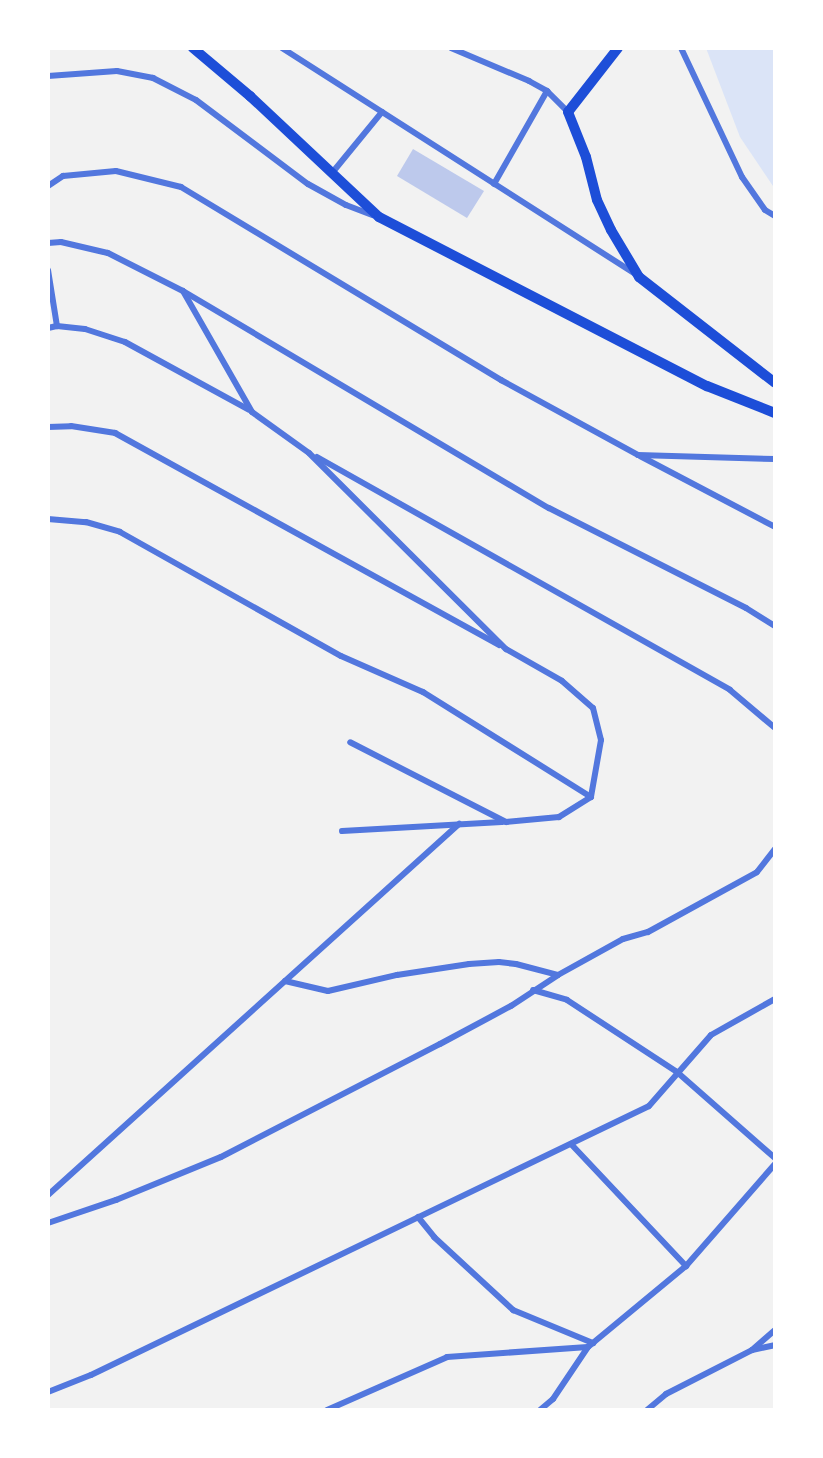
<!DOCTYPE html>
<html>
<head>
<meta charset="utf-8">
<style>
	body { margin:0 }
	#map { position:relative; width:823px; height:1458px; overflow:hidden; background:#f2f2f2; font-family:"PT Sans Narrow",sans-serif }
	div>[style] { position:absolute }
	.green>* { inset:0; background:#dbe4f7 }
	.building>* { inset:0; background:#bdc9ec }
	.minor>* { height:6px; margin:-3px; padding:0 3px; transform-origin:3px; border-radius:3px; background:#5277de }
	.secondary>* { height:10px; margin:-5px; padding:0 5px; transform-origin:5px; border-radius:5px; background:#1d4ed8 }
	span { translate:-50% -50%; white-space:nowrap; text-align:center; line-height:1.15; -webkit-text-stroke:6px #fff; paint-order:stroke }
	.frame { position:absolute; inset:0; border:50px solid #fff; pointer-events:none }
</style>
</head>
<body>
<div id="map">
	<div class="green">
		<div style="clip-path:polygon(706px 48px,775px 48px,775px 189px,740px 137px)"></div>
	</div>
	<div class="building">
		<div style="clip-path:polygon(413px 149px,484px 191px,467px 218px,397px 176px)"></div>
	</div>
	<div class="minor">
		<div style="left:282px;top:48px;width:419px;rotate:32.6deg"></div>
		<div style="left:451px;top:48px;width:85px;rotate:22.9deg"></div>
		<div style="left:529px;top:81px;width:21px;rotate:29deg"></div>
		<div style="left:547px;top:91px;width:30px;rotate:45deg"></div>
		<div style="left:681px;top:48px;width:143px;rotate:64.7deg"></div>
		<div style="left:742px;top:177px;width:40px;rotate:55.1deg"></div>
		<div style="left:765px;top:210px;width:12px;rotate:31deg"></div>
		<div style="left:48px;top:76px;width:69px;rotate:-4.1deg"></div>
		<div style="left:117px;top:71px;width:37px;rotate:11deg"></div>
		<div style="left:153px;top:78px;width:48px;rotate:27.1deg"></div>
		<div style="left:196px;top:100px;width:140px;rotate:36.9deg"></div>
		<div style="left:308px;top:184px;width:43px;rotate:28.9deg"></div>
		<div style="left:346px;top:205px;width:28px;rotate:21deg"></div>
		<div style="left:332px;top:173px;width:79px;rotate:-50.7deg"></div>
		<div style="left:494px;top:184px;width:107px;rotate:-60.3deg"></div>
		<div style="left:48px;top:186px;width:18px;rotate:-34deg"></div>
		<div style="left:63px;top:176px;width:53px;rotate:-5.4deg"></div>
		<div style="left:116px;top:171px;width:67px;rotate:13.8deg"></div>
		<div style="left:181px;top:187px;width:374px;rotate:31.1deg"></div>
		<div style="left:501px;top:380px;width:156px;rotate:28.7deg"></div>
		<div style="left:638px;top:455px;width:137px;rotate:1.7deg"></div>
		<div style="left:48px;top:243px;width:13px;rotate:-4deg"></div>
		<div style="left:61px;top:242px;width:48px;rotate:13.2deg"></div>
		<div style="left:108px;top:253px;width:84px;rotate:26.9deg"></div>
		<div style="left:183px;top:291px;width:425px;rotate:30.7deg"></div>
		<div style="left:549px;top:508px;width:221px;rotate:26.9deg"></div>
		<div style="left:746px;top:608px;width:34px;rotate:32deg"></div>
		<div style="left:48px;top:270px;width:57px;rotate:80.9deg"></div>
		<div style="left:183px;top:291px;width:139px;rotate:60.3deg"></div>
		<div style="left:252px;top:412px;width:70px;rotate:35.7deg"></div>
		<div style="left:309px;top:453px;width:278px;rotate:44.9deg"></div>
		<div style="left:506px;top:649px;width:64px;rotate:29.7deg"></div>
		<div style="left:562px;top:681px;width:41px;rotate:41.1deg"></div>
		<div style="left:593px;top:708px;width:33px;rotate:76deg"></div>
		<div style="left:601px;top:740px;width:58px;rotate:100deg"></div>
		<div style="left:591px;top:797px;width:38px;rotate:148deg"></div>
		<div style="left:559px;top:817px;width:53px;rotate:174.6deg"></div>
		<div style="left:506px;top:822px;width:175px;rotate:-152.9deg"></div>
		<div style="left:48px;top:328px;width:9px;rotate:-13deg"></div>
		<div style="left:57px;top:326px;width:28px;rotate:6deg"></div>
		<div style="left:85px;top:329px;width:42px;rotate:18deg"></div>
		<div style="left:125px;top:342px;width:141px;rotate:28.7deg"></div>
		<div style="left:48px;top:427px;width:23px;rotate:-2deg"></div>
		<div style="left:71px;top:426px;width:45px;rotate:9deg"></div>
		<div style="left:115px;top:433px;width:439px;rotate:28.9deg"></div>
		<div style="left:640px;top:456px;width:153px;rotate:27.7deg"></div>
		<div style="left:317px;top:457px;width:474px;rotate:29.4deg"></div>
		<div style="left:730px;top:690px;width:59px;rotate:40.2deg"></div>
		<div style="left:48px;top:519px;width:38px;rotate:5deg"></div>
		<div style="left:86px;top:522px;width:35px;rotate:16deg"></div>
		<div style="left:120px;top:532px;width:253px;rotate:29.3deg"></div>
		<div style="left:341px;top:656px;width:90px;rotate:23.7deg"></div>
		<div style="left:423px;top:692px;width:198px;rotate:32deg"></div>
		<div style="left:342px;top:831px;width:160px;rotate:-3.2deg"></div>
		<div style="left:285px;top:981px;width:44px;rotate:13.1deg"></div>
		<div style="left:328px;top:991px;width:71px;rotate:-13.1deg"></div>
		<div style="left:397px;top:975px;width:73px;rotate:-8.7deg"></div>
		<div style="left:469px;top:964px;width:30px;rotate:-4deg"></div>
		<div style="left:499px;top:962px;width:17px;rotate:7deg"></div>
		<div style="left:516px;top:964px;width:43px;rotate:14.7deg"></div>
		<div style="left:558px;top:975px;width:74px;rotate:-29deg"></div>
		<div style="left:623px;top:939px;width:26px;rotate:-16deg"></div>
		<div style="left:648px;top:932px;width:124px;rotate:-28.8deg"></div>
		<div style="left:757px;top:872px;width:29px;rotate:-52deg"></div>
		<div style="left:533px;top:990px;width:35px;rotate:16deg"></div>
		<div style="left:567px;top:1000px;width:131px;rotate:33.2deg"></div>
		<div style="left:677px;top:1072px;width:130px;rotate:41.3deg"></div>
		<div style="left:571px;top:1144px;width:168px;rotate:46.7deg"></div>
		<div style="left:48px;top:1195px;width:554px;rotate:-42.07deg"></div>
		<div style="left:418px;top:1217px;width:26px;rotate:51deg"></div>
		<div style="left:434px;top:1237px;width:108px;rotate:42.7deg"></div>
		<div style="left:513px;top:1310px;width:87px;rotate:22.4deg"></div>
		<div style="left:48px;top:1223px;width:72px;rotate:-18.7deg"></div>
		<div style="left:116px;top:1200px;width:113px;rotate:-22.3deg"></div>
		<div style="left:221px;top:1157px;width:246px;rotate:-27.3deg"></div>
		<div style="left:440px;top:1044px;width:81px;rotate:-28.2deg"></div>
		<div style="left:511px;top:1006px;width:56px;rotate:-33.4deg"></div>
		<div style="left:752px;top:1350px;width:24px;rotate:-12deg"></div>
		<div style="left:48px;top:1392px;width:46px;rotate:-21.6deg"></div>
		<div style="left:91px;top:1375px;width:619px;rotate:-25.74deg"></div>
		<div style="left:649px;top:1106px;width:94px;rotate:-48.9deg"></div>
		<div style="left:711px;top:1035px;width:73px;rotate:-29.4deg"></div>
		<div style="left:327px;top:1410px;width:131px;rotate:-23.8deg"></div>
		<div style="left:447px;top:1357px;width:141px;rotate:-4.1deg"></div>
		<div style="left:588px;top:1347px;width:127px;rotate:-39.6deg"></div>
		<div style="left:686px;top:1266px;width:135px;rotate:-48.9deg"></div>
		<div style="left:540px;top:1410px;width:17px;rotate:-40deg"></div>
		<div style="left:553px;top:1399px;width:63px;rotate:-56.1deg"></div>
		<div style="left:647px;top:1410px;width:25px;rotate:-40deg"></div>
		<div style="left:666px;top:1394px;width:97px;rotate:-27.1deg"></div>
		<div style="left:752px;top:1350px;width:30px;rotate:-41deg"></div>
	</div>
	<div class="secondary">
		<div style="left:193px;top:48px;width:75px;rotate:40.1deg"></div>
		<div style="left:250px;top:96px;width:177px;rotate:43.2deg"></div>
		<div style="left:379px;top:217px;width:369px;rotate:27.3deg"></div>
		<div style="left:707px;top:386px;width:73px;rotate:21.7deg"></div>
		<div style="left:618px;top:48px;width:81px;rotate:128deg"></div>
		<div style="left:568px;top:112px;width:48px;rotate:68.2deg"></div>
		<div style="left:586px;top:157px;width:44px;rotate:75.7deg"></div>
		<div style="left:597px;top:200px;width:33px;rotate:65deg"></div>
		<div style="left:611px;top:230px;width:55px;rotate:59.2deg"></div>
		<div style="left:639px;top:277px;width:172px;rotate:37.9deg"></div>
	</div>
	<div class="frame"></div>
</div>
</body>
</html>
